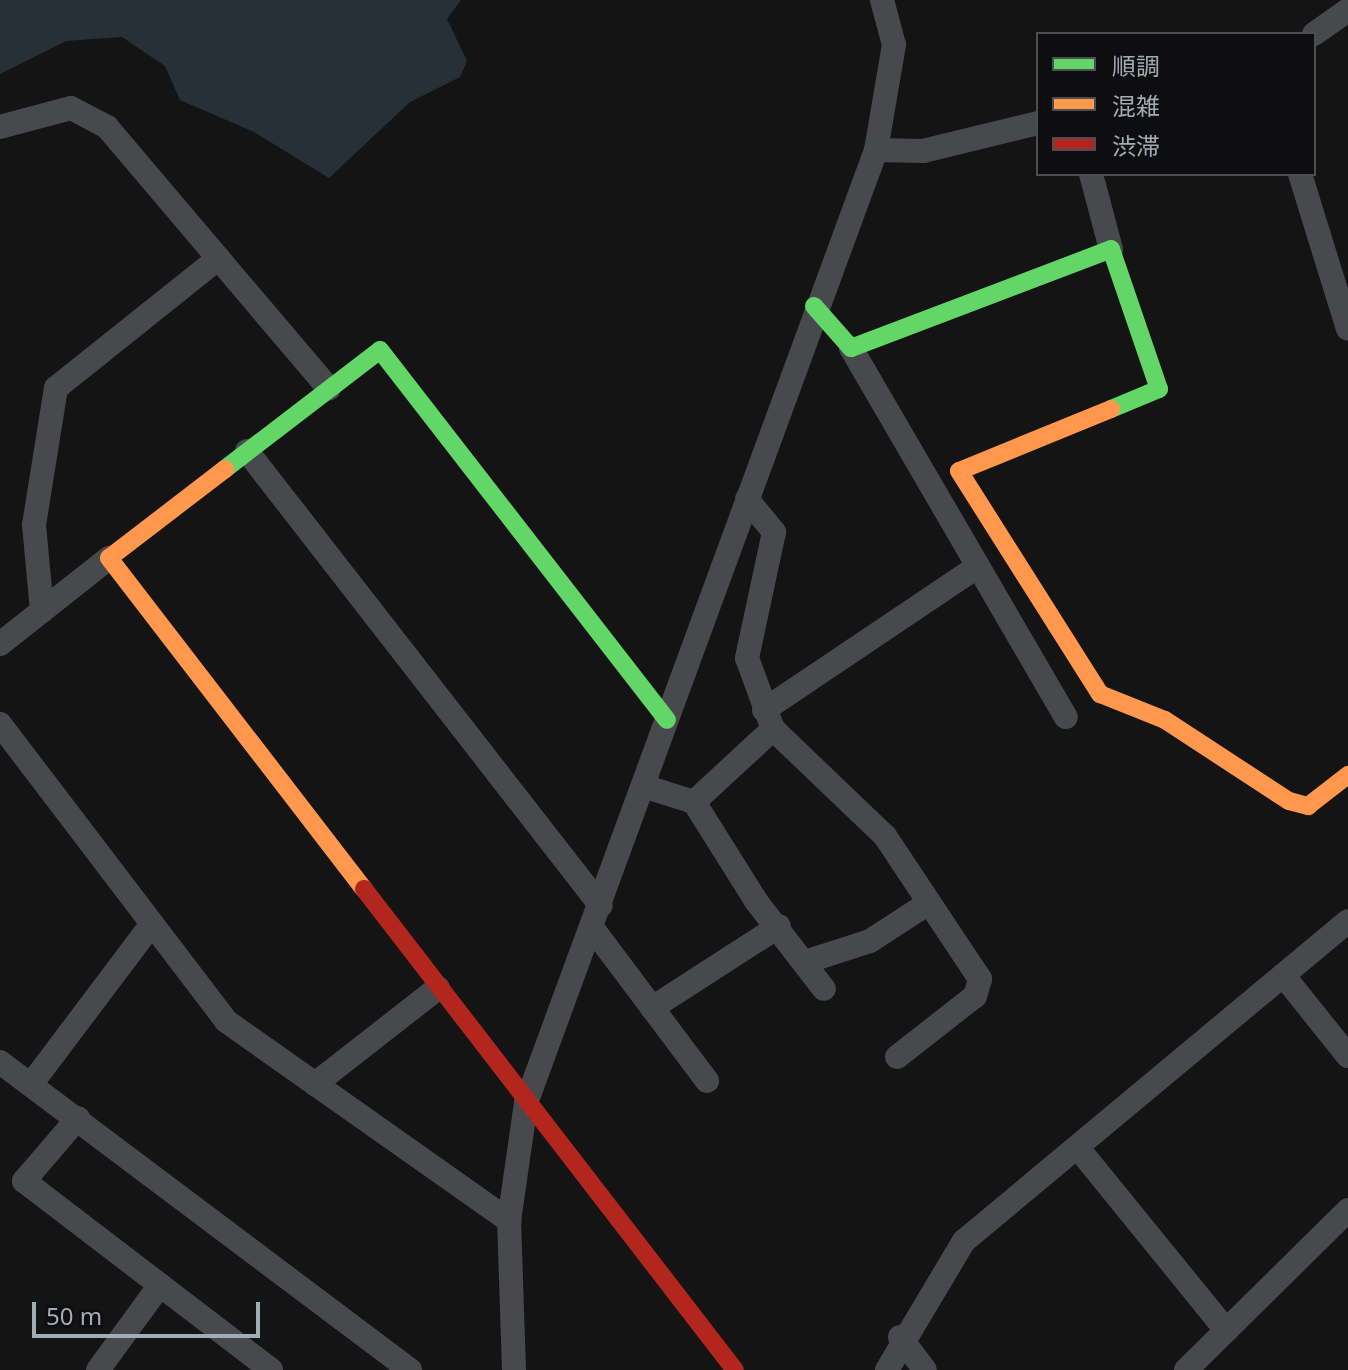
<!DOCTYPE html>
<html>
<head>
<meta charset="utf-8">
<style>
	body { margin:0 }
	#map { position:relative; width:1348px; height:1370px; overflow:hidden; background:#141414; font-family:"Noto Sans","Noto Sans JP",sans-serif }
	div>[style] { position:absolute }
	.water>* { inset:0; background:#273036 }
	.street>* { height:24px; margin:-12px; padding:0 12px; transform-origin:12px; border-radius:12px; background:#48494d }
	.fast>* { height:18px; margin:-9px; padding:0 9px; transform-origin:9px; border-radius:9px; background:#63d668 }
	.slow>* { height:18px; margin:-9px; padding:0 9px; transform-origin:9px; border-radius:9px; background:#ff974d }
	.jam>* { height:18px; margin:-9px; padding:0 9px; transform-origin:9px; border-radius:9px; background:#b3261e }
	span { translate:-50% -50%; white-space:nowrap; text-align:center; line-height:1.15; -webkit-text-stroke:6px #0e0e10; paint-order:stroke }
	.legend { position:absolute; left:1036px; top:32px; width:280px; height:144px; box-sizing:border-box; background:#0e0e10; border:2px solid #4a4d52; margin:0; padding:10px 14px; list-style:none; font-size:24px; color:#a4abb5 }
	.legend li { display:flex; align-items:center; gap:16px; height:40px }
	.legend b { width:40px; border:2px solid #4a4d52 }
	.scale { position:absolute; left:32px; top:1302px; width:228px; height:36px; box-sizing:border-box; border:4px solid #a4abb5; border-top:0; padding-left:10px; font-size:24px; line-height:28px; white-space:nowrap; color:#a4abb5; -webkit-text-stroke:6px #0e0e10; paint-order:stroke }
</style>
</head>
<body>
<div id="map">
	<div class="water">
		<div style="clip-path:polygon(0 0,461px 0,447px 19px,467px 61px,460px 77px,410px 102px,329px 178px,254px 132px,180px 100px,165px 66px,122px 37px,66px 41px,0 74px)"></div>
	</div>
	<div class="street">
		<div style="left:1314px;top:34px;width:42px;rotate:-35.2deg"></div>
		<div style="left:0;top:127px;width:73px;rotate:-15deg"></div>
		<div style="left:71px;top:108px;width:41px;rotate:27.8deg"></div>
		<div style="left:107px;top:127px;width:343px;rotate:49.7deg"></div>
		<div style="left:876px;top:150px;width:47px;rotate:1.2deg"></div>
		<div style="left:923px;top:151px;width:118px;rotate:-13.7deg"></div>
		<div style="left:1091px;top:174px;width:78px;rotate:75.1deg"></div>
		<div style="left:1300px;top:174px;width:162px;rotate:72.8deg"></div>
		<div style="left:851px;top:348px;width:427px;rotate:59.8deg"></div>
		<div style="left:247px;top:451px;width:576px;rotate:52.12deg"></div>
		<div style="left:747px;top:499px;width:43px;rotate:50.7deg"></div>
		<div style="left:774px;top:532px;width:129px;rotate:102.1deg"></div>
		<div style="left:747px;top:658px;width:76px;rotate:69.9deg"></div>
		<div style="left:773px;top:729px;width:155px;rotate:43.7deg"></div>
		<div style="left:885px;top:836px;width:172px;rotate:56.4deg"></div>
		<div style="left:980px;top:979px;width:18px;rotate:106deg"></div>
		<div style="left:975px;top:996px;width:99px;rotate:142deg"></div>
		<div style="left:42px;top:611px;width:86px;rotate:-95.3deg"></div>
		<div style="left:34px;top:525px;width:139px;rotate:-80.9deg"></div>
		<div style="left:56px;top:388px;width:208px;rotate:-38.6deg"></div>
		<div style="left:0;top:644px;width:139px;rotate:-38.3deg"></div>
		<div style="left:764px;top:710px;width:258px;rotate:-33.9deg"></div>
		<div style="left:0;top:724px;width:373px;rotate:52.7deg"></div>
		<div style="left:226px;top:1021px;width:347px;rotate:35.2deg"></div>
		<div style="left:643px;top:786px;width:53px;rotate:17.4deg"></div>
		<div style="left:694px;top:802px;width:117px;rotate:57.9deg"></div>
		<div style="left:756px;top:901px;width:111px;rotate:52.3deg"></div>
		<div style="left:694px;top:802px;width:108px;rotate:-42.7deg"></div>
		<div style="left:593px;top:929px;width:190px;rotate:53.1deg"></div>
		<div style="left:805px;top:962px;width:68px;rotate:-17.9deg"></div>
		<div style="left:870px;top:941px;width:68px;rotate:-33deg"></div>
		<div style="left:1283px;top:975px;width:104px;rotate:51.3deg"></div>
		<div style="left:652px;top:1008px;width:151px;rotate:-32.8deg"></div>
		<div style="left:0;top:1062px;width:513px;rotate:36.91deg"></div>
		<div style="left:32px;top:1083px;width:199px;rotate:-53deg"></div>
		<div style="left:315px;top:1084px;width:156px;rotate:-38deg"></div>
		<div style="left:78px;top:1118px;width:83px;rotate:130.6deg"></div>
		<div style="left:24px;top:1181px;width:311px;rotate:37.4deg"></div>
		<div style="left:1078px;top:1148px;width:235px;rotate:50.9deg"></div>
		<div style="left:900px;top:1337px;width:41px;rotate:52.9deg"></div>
		<div style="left:98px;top:1370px;width:105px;rotate:-53.9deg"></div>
		<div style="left:514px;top:1370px;width:149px;rotate:-91.9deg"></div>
		<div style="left:509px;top:1221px;width:119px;rotate:-81.8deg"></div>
		<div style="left:526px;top:1103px;width:1015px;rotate:-69.83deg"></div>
		<div style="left:876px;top:150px;width:107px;rotate:-80.3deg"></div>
		<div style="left:894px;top:45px;width:47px;rotate:-104.9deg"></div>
		<div style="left:887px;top:1370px;width:150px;rotate:-59.2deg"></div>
		<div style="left:964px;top:1241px;width:500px;rotate:-39.8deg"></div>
		<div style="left:1186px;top:1370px;width:228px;rotate:-44.6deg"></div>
	</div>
	<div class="fast">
		<div style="left:814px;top:306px;width:56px;rotate:48.6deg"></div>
		<div style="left:851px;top:348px;width:278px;rotate:-20.8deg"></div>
		<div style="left:1111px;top:249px;width:148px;rotate:71.1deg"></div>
		<div style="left:1159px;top:389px;width:52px;rotate:157.4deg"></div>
		<div style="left:225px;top:469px;width:195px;rotate:-37.5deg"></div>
		<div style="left:380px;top:350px;width:468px;rotate:52.2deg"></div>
	</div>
	<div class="slow">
		<div style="left:1111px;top:409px;width:164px;rotate:157.8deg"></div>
		<div style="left:959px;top:471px;width:264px;rotate:57.7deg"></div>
		<div style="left:1100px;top:694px;width:70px;rotate:21.8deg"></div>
		<div style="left:1165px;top:720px;width:148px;rotate:33.2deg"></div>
		<div style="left:1289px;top:801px;width:20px;rotate:15deg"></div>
		<div style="left:1308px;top:806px;width:51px;rotate:-37.8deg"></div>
		<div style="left:225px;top:469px;width:146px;rotate:142.5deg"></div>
		<div style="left:109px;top:558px;width:418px;rotate:52.4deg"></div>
	</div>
	<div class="jam">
		<div style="left:364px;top:889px;width:607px;rotate:52.36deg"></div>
	</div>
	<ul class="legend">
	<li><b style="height:10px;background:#63d668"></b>順調</li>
	<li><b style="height:10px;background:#ff974d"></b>混雑</li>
	<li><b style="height:10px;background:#b3261e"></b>渋滞</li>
	</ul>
	<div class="scale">50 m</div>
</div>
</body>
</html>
